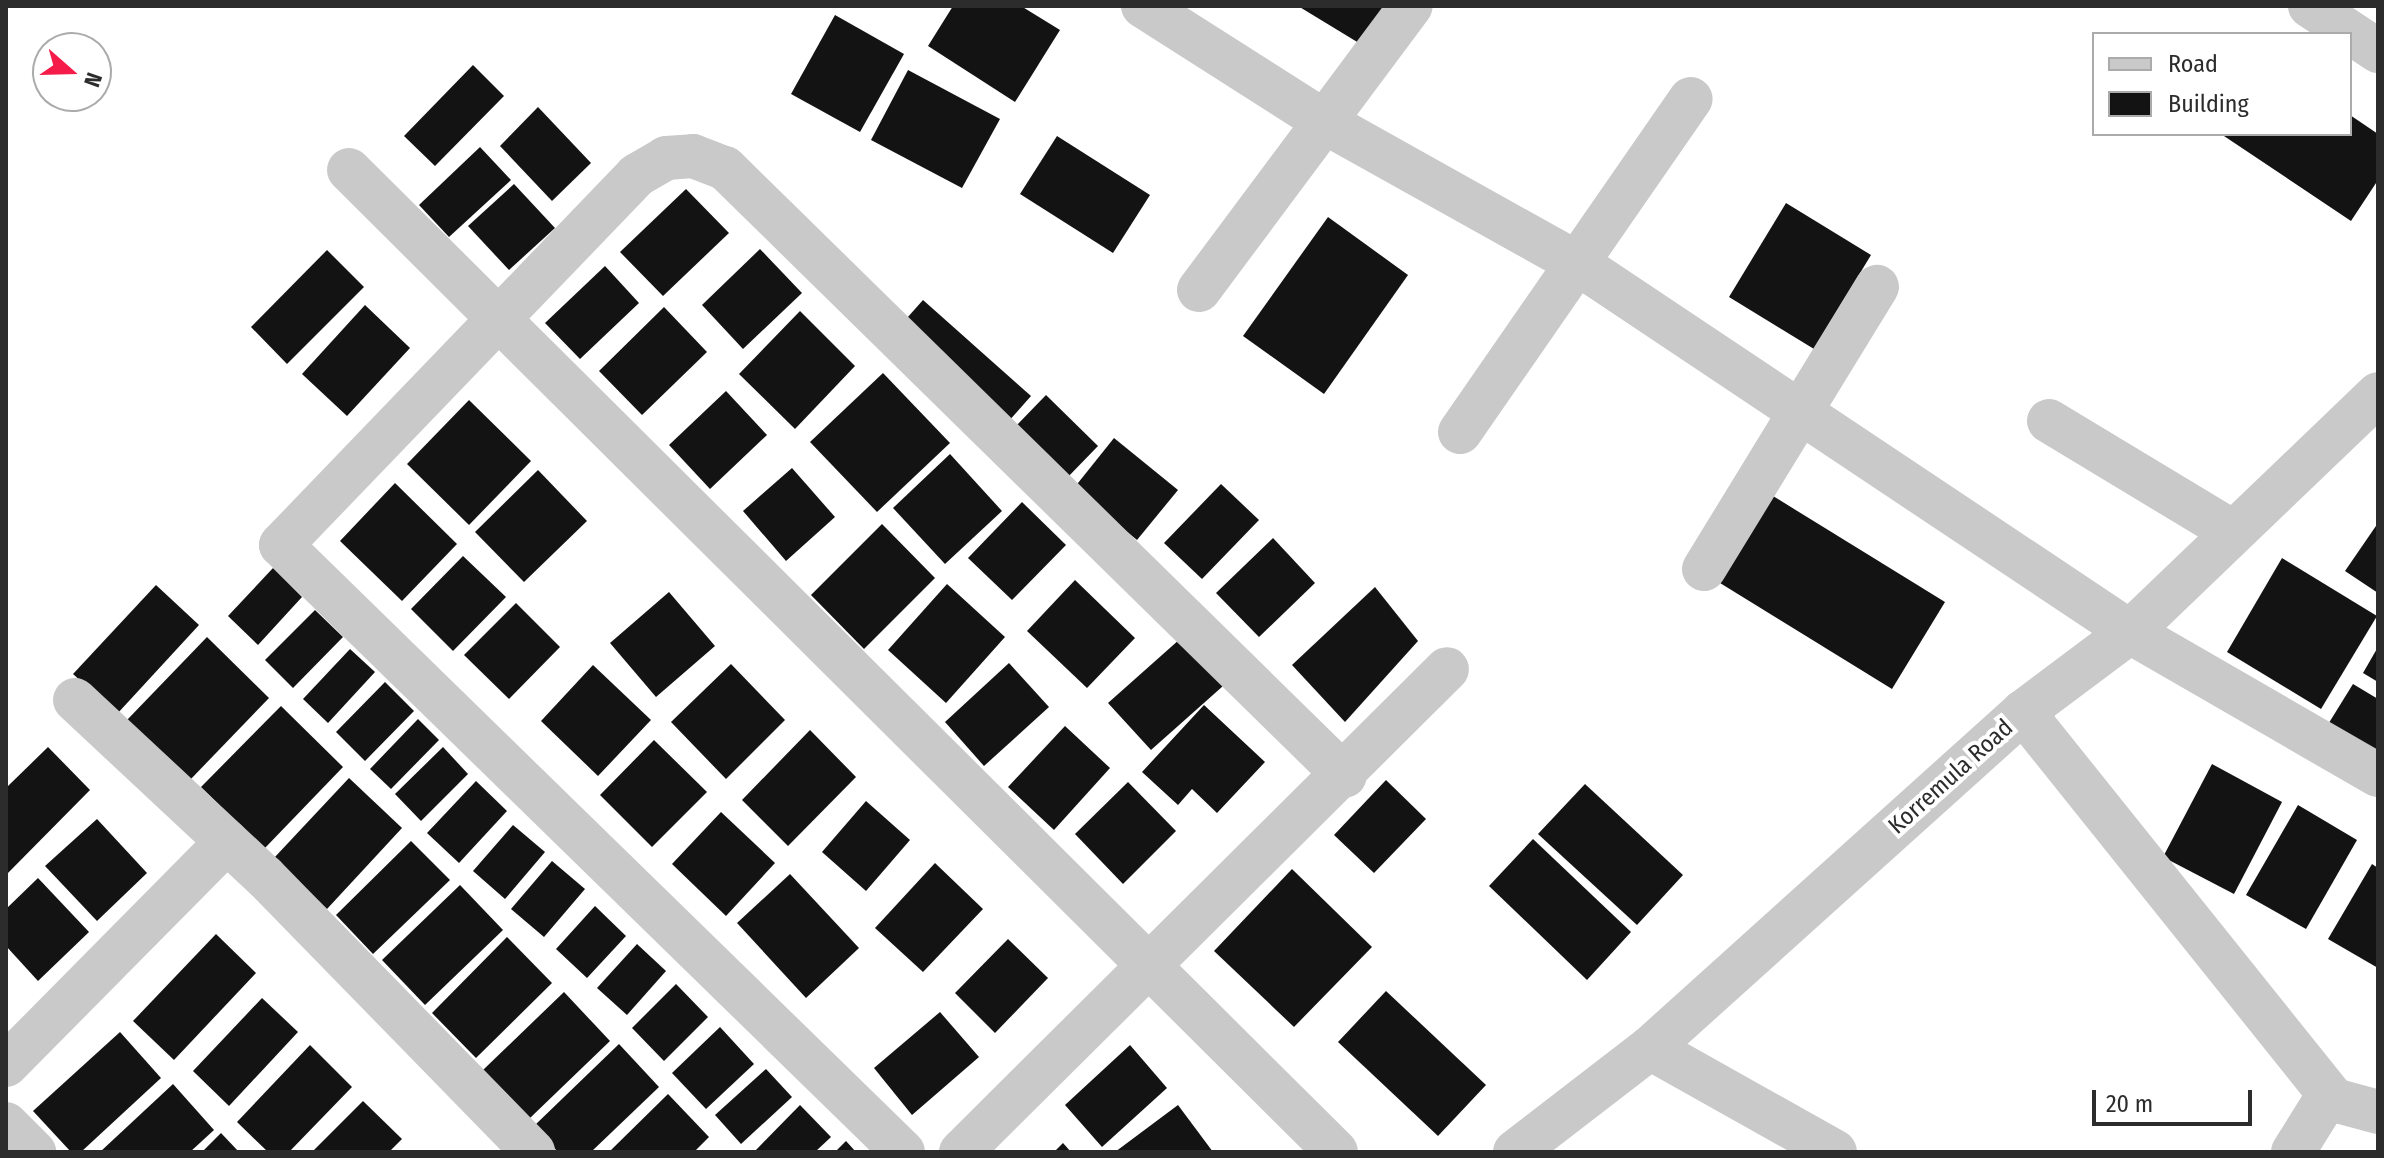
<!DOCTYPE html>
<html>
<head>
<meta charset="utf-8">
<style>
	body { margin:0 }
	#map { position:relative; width:2384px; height:1158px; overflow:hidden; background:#fff; font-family:"Fira Sans Condensed",sans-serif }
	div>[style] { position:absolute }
	.building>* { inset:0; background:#131313 }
	.minor>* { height:44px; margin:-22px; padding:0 22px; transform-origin:22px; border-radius:22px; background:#c9c9c9 }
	span { translate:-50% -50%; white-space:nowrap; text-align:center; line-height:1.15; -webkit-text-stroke:8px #fff; paint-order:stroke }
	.street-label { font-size:24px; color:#2c2c2c }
	.frame { position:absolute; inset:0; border:8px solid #2c2c2c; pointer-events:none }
	.legend { position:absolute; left:2092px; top:32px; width:260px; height:104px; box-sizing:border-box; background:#fff; border:2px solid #ababab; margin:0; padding:10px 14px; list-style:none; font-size:24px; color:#2c2c2c }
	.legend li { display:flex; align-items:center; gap:16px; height:40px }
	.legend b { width:40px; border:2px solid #ababab }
	.north { position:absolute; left:32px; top:32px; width:80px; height:80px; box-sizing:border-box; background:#fff; border:2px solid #ababab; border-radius:50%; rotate:110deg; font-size:22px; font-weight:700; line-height:32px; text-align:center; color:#2c2c2c }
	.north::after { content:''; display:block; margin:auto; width:28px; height:36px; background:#f61c4a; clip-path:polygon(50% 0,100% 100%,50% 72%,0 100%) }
	.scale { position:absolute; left:2092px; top:1090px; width:160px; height:36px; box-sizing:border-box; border:4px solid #2c2c2c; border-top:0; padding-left:10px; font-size:24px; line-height:28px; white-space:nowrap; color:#2c2c2c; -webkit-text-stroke:6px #fff; paint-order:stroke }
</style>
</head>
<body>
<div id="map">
	<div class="building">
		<div style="clip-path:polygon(953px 6px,1021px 6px,1060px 30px,1015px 102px,928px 46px)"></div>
		<div style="clip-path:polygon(1298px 6px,1399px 6px,1372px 51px)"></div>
		<div style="clip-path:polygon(835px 15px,904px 54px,860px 132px,791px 94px)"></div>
		<div style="clip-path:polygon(473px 65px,504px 96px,435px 166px,404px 136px)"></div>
		<div style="clip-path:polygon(908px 70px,1000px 119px,962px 188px,871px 140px)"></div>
		<div style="clip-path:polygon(538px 107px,591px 163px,552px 201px,500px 146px)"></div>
		<div style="clip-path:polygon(2350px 115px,2378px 134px,2378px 180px,2351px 221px,2221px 134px,2350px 134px)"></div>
		<div style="clip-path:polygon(1057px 136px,1150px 195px,1113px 253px,1020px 194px)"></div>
		<div style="clip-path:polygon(480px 147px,511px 180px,449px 237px,419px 205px)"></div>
		<div style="clip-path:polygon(514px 184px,555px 228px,509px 270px,468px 226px)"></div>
		<div style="clip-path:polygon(686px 189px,729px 233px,663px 296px,620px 252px)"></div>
		<div style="clip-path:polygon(1786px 203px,1871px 255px,1814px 349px,1729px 297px)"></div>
		<div style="clip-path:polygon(1328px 217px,1408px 275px,1324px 394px,1243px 336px)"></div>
		<div style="clip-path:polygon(760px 249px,802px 293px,743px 349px,702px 305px)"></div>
		<div style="clip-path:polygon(327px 250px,364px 287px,287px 364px,251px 327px)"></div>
		<div style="clip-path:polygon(605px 266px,639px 303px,580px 359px,545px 323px)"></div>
		<div style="clip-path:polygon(923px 300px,1031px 396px,1007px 423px,899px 327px)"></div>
		<div style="clip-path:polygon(365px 305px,410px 348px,347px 416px,302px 374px)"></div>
		<div style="clip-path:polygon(664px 307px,707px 352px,642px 415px,599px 371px)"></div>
		<div style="clip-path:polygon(800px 311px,855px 366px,795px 429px,739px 374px)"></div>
		<div style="clip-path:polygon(883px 373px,950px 443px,877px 512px,810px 442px)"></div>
		<div style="clip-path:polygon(726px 391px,767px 435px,710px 489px,669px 445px)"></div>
		<div style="clip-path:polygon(1046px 395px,1098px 446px,1065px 480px,1013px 429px)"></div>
		<div style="clip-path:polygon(469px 400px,531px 461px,469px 525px,407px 464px)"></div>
		<div style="clip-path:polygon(1114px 438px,1178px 490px,1137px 540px,1074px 488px)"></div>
		<div style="clip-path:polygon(950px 454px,1002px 511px,945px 564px,893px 508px)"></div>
		<div style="clip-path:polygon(792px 468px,835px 517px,786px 561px,743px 511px)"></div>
		<div style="clip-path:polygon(538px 470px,587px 521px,524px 582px,475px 532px)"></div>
		<div style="clip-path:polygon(395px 483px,457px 544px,402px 601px,340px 541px)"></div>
		<div style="clip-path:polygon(1221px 484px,1259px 520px,1202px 579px,1164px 543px)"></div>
		<div style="clip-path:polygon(1773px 496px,1945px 602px,1892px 689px,1720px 583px)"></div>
		<div style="clip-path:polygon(1022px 502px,1066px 545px,1012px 600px,968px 558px)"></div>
		<div style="clip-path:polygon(2378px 523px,2378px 593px,2345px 571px)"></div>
		<div style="clip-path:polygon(882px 524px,935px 578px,864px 649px,811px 595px)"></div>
		<div style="clip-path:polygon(1273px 538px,1315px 583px,1259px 637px,1216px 593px)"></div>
		<div style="clip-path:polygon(463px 556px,506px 597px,453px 651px,411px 609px)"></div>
		<div style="clip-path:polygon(2282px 558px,2377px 616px,2321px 709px,2227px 652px)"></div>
		<div style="clip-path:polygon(273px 568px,302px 597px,258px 645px,228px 616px)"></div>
		<div style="clip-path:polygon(1075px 580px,1135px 638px,1087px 688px,1027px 631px)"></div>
		<div style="clip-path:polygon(947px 584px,1005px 637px,946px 703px,888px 650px)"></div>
		<div style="clip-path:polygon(156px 585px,199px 625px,117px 714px,73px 674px)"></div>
		<div style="clip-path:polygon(1375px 587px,1418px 641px,1345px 722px,1292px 665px)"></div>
		<div style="clip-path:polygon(669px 592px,715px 646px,656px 697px,610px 643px)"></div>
		<div style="clip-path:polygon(516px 603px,560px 647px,509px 699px,464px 655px)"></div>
		<div style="clip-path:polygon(315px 610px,343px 637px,293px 688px,265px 660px)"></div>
		<div style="clip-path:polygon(1189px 631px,1232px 678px,1151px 750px,1108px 703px)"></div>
		<div style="clip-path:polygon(207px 637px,269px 698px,189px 781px,127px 720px)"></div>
		<div style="clip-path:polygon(2378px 647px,2378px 682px,2363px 673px)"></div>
		<div style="clip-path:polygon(350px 649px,375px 672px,328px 723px,303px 699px)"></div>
		<div style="clip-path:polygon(1009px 663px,1049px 707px,984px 766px,945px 722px)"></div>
		<div style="clip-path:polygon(731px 664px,785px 720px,726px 779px,671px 722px)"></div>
		<div style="clip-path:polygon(593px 665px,651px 720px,598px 776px,541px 721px)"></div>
		<div style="clip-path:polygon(385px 682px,414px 711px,365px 761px,336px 732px)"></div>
		<div style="clip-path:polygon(2353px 684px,2378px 699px,2378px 758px,2327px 726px)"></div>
		<div style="clip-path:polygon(1204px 705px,1265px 762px,1217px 813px,1192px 789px,1178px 805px,1142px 772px)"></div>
		<div style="clip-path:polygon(281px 706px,343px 767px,264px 849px,201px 787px)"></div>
		<div style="clip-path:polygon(418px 719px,439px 740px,391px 789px,370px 769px)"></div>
		<div style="clip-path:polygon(1065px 726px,1110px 768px,1054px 830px,1008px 787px)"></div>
		<div style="clip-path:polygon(810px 730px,856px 777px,788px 846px,742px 800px)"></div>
		<div style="clip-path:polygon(654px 740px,707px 792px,652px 847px,600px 795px)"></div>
		<div style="clip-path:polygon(48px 747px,90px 790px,6px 875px,6px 788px)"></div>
		<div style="clip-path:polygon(443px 747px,468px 774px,421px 821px,395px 794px)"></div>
		<div style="clip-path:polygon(2212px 764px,2282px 802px,2234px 894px,2163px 857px)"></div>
		<div style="clip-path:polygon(349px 778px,402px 828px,327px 909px,274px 858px)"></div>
		<div style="clip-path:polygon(1386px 780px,1426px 819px,1374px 873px,1334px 835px)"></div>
		<div style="clip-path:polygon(476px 781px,507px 811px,459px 863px,427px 833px)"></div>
		<div style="clip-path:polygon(1128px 782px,1176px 831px,1123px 884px,1075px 834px)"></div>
		<div style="clip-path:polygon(1585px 784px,1683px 875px,1637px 925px,1538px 834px)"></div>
		<div style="clip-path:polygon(866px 801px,910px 840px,866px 891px,822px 852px)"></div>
		<div style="clip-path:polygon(2298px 805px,2357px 840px,2306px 929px,2246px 895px)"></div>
		<div style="clip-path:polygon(721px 812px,775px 863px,726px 916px,672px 864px)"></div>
		<div style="clip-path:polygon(97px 819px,147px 873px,97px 921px,45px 866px)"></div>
		<div style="clip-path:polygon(513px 825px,545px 852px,505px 899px,473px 871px)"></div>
		<div style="clip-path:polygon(1533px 839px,1631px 932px,1587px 980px,1489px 886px)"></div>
		<div style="clip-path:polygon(411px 841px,450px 880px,373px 954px,336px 915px)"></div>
		<div style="clip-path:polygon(552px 861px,585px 889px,544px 937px,511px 909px)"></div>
		<div style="clip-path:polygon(935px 863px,983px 909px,923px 972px,875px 928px)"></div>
		<div style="clip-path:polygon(2372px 864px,2378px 868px,2378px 968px,2328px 939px)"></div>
		<div style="clip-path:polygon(1292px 869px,1372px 947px,1294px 1027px,1214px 951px)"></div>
		<div style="clip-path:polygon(790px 874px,859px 948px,806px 998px,737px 923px)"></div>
		<div style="clip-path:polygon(38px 878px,89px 932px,38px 981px,6px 946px,6px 909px)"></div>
		<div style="clip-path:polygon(460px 885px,503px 930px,425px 1005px,382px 960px)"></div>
		<div style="clip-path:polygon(595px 906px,626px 936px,587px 978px,556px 949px)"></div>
		<div style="clip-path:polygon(216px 934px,256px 973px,174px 1060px,133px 1021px)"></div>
		<div style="clip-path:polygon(507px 937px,552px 983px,476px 1058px,432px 1013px)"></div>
		<div style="clip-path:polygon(1008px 939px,1048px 978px,995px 1033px,955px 993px)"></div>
		<div style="clip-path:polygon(637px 944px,666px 971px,627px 1015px,597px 988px)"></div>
		<div style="clip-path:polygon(676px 984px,708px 1017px,664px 1061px,632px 1028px)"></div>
		<div style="clip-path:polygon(1386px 991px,1486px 1085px,1438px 1136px,1338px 1042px)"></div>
		<div style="clip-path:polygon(564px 992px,610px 1041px,530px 1118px,483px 1070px)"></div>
		<div style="clip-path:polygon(262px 998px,298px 1032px,229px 1106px,193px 1071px)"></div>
		<div style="clip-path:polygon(940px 1012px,979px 1057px,912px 1115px,874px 1068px)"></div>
		<div style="clip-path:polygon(720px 1027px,754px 1064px,706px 1109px,672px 1073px)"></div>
		<div style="clip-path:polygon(120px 1032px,161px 1078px,81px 1152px,71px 1152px,33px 1111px)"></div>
		<div style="clip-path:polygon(619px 1044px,659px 1087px,591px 1152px,558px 1152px,534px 1126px)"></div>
		<div style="clip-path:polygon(310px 1045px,352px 1087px,289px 1152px,268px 1152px,237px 1122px)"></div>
		<div style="clip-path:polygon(1130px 1045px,1167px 1088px,1102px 1147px,1065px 1105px)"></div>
		<div style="clip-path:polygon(766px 1069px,792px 1097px,741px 1144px,715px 1115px)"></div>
		<div style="clip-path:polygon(173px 1084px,214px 1130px,190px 1152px,100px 1152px)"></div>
		<div style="clip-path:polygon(668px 1094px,709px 1137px,694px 1152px,609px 1152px)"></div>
		<div style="clip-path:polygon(363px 1101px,402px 1139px,389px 1152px,312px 1152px)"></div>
		<div style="clip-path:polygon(800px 1105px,831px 1137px,815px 1152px,754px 1152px)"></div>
		<div style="clip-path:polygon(1178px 1105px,1213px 1152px,1115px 1152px)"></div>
		<div style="clip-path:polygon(221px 1133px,239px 1152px,202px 1152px)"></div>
		<div style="clip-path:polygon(846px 1141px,856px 1152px,835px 1152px)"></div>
		<div style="clip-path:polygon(1063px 1143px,1071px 1152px,1054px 1152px)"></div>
	</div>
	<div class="minor">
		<div style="left:1143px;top:6px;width:219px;rotate:32.5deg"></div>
		<div style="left:1328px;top:124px;width:285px;rotate:29.2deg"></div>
		<div style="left:1577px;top:263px;width:665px;rotate:33.71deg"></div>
		<div style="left:2130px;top:632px;width:286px;rotate:30deg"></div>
		<div style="left:2310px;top:6px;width:82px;rotate:33.5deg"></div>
		<div style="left:349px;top:170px;width:1392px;rotate:44.85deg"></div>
		<div style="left:1199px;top:290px;width:354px;rotate:-53.3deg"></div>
		<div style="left:2049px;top:421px;width:211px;rotate:31.1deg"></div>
		<div style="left:1460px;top:432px;width:405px;rotate:-55.3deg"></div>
		<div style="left:1704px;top:569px;width:331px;rotate:-58.5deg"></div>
		<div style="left:75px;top:700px;width:260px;rotate:43deg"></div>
		<div style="left:265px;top:877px;width:384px;rotate:45.7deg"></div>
		<div style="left:2023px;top:712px;width:497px;rotate:51.3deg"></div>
		<div style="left:1650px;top:1048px;width:212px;rotate:29.3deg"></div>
		<div style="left:6px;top:1065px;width:314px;rotate:-45.3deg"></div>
		<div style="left:6px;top:1124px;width:40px;rotate:45deg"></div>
		<div style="left:903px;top:1152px;width:869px;rotate:-135.7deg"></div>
		<div style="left:281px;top:545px;width:513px;rotate:-46.1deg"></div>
		<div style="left:637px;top:175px;width:34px;rotate:-30deg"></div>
		<div style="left:666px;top:158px;width:27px;rotate:-4deg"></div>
		<div style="left:693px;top:156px;width:34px;rotate:21deg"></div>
		<div style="left:725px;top:168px;width:868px;rotate:44.44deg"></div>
		<div style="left:961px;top:1152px;width:685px;rotate:-44.82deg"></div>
		<div style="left:1515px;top:1152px;width:170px;rotate:-37.6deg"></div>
		<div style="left:1650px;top:1048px;width:502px;rotate:-42.01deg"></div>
		<div style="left:2023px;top:712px;width:134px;rotate:-36.8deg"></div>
		<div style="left:2130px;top:632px;width:344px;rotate:-43.8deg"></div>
		<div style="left:2293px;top:1152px;width:53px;rotate:-58.1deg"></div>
		<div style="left:2321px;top:1107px;width:15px;rotate:-28deg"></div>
		<div style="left:2334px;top:1100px;width:46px;rotate:15.3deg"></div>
	</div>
	<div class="street-label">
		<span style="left:1951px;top:777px;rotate:-42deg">Korremula Road</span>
	</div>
	<div class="frame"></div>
	<ul class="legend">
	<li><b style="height:10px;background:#c9c9c9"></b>Road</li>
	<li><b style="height:22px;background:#131313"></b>Building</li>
	</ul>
	<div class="north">N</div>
	<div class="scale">20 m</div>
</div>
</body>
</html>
